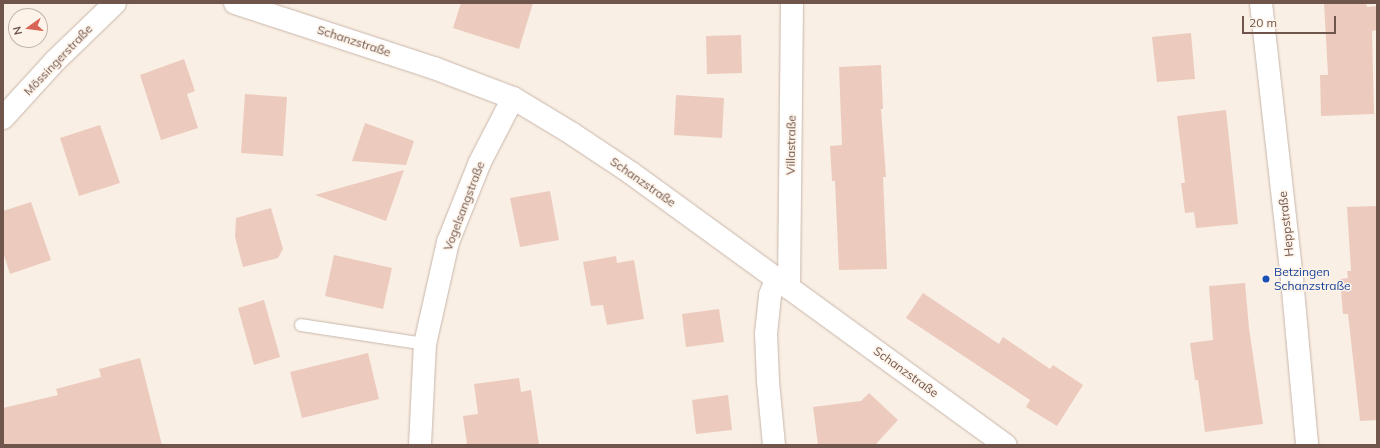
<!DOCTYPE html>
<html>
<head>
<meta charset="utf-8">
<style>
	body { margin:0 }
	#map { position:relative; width:1380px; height:448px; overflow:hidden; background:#f9efe4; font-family:Mulish,sans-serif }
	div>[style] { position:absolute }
	.building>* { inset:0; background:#eccbbe }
	.roads { filter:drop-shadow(0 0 1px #c9b6ab) drop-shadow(0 0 1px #c9b6ab) }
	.lane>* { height:12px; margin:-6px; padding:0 6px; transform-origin:6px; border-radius:6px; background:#fff }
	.street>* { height:22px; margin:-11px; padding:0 11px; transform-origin:11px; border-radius:11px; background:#fff }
	.secondary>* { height:22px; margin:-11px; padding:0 11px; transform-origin:11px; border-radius:11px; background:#fff }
	.dots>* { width:11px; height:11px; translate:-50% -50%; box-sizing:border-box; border:2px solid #fdf3e9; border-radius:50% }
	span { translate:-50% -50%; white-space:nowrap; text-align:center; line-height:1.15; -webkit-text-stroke:3px #fdf3e9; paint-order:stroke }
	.street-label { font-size:12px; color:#6f554c }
	.transit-label { font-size:12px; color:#164399 }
	.left { translate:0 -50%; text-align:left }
	.frame { position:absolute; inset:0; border:4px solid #6f554c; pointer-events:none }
	.north { position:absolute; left:8px; top:8px; width:40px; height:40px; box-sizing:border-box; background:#fdf3e9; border:1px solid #c4b4aa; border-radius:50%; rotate:256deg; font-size:11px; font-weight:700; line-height:16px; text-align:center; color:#6f554c }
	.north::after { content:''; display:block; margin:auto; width:14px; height:18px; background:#d76455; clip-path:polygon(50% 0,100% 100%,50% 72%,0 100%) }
	.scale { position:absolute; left:1242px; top:16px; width:94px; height:18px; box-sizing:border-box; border:2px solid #6f554c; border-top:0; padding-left:5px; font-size:12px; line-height:14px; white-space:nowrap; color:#6f554c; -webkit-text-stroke:3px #fdf3e9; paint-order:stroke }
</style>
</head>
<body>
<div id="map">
	<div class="building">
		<div style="clip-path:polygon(461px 3px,533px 3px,519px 49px,453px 28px)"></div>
		<div style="clip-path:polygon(1324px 3px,1366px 3px,1367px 7px,1377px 6px,1377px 30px,1372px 31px,1374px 114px,1321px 116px,1320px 75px,1328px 75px)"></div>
		<div style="clip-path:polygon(1191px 33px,1195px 79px,1157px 82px,1152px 37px)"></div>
		<div style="clip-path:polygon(741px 35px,742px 73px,707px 74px,706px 36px)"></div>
		<div style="clip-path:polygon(184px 59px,195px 91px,187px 94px,198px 128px,161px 140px,140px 75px)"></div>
		<div style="clip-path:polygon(881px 65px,883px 109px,881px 109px,886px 177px,883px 177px,887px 269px,839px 270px,835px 181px,832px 181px,830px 146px,842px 145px,839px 67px)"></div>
		<div style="clip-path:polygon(245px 94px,287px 97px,283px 156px,241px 153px)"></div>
		<div style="clip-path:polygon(676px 95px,724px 98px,722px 138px,674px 135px)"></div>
		<div style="clip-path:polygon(1226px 110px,1238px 224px,1196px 228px,1194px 212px,1185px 213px,1181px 183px,1185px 183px,1177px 116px)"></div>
		<div style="clip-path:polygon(365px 123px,414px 141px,406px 165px,352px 161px)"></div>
		<div style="clip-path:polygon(100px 125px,120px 183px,79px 196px,60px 138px)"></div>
		<div style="clip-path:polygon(404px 170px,386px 221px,315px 195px)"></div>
		<div style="clip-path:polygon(550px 191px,559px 240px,520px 247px,510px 198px)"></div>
		<div style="clip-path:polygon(31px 202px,51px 260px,10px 274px,3px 252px,3px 211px)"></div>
		<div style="clip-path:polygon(1377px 206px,1377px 420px,1360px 421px,1348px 314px,1343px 314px,1340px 279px,1348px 278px,1347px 271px,1351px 271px,1347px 207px)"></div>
		<div style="clip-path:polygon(271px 208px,283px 249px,278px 258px,243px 267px,235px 237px,236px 218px)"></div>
		<div style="clip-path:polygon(334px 255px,392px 268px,383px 309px,325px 296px)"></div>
		<div style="clip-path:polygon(616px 256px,617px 263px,634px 260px,644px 319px,607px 325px,603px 305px,591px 306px,583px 262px)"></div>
		<div style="clip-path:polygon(1245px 283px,1249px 328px,1263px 424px,1205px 432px,1198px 380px,1195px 380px,1190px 343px,1213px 340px,1209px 286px)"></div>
		<div style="clip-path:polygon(923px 293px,999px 344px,1003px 337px,1050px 369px,1053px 365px,1083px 385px,1057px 426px,1026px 407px,1030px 400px,906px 318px)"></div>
		<div style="clip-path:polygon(264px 300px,280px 357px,254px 365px,238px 308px)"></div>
		<div style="clip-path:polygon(719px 309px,724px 342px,686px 347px,682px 314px)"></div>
		<div style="clip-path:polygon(368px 353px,379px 399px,302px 418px,290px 372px)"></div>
		<div style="clip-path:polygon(140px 358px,162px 445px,3px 445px,3px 408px,58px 395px,56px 389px,101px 377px,99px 369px)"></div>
		<div style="clip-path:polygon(519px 378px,521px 392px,531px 390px,539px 445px,467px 445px,463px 416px,478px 414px,474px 384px)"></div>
		<div style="clip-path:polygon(869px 393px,898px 420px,875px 445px,818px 445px,813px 407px,861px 401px)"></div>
		<div style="clip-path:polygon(728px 395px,732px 430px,696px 434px,692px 400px)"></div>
	</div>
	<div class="roads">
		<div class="lane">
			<div style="left:301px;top:325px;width:125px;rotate:8.7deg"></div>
		</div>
		<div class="street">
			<div style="left:235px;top:3px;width:209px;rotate:18.1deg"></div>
			<div style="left:434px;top:68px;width:85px;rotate:20.8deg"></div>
			<div style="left:513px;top:98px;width:68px;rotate:31.1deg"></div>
			<div style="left:571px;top:133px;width:72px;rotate:33.7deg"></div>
			<div style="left:631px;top:173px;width:463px;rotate:36deg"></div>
			<div style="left:3px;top:118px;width:77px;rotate:-47.6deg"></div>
			<div style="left:55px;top:61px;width:83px;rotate:-44deg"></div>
			<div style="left:789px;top:288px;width:285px;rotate:-89.4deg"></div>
			<div style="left:420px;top:445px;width:101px;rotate:-87.2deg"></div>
			<div style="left:425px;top:344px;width:105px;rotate:-77.3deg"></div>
			<div style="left:448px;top:242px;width:86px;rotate:-68.2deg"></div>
			<div style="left:480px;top:162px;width:72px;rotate:-62.7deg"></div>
			<div style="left:774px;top:445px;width:64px;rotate:-95.4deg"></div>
			<div style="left:768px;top:381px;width:47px;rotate:-92.4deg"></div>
			<div style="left:766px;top:334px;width:39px;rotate:-84deg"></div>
			<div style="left:770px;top:295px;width:18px;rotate:-68deg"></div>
		</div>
		<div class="secondary">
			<div style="left:1261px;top:3px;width:278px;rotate:83.6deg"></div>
			<div style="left:1292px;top:279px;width:167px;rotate:84.8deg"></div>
		</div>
	</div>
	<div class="dots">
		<div style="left:1266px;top:279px;background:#1a4fb4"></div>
	</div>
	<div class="street-label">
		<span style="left:354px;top:41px;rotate:18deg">Schanzstraße</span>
		<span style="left:58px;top:60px;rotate:-46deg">Mössingerstraße</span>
		<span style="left:791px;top:145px;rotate:-89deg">Villastraße</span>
		<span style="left:643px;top:182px;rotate:35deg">Schanzstraße</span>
		<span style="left:464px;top:206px;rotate:-69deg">Vogelsangstraße</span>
		<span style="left:1286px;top:224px;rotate:-96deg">Heppstraße</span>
		<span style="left:906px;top:372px;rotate:36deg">Schanzstraße</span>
	</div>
	<div class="transit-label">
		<span class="left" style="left:1274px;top:279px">Betzingen<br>Schanzstraße</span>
	</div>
	<div class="frame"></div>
	<div class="north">N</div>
	<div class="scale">20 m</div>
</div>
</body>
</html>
